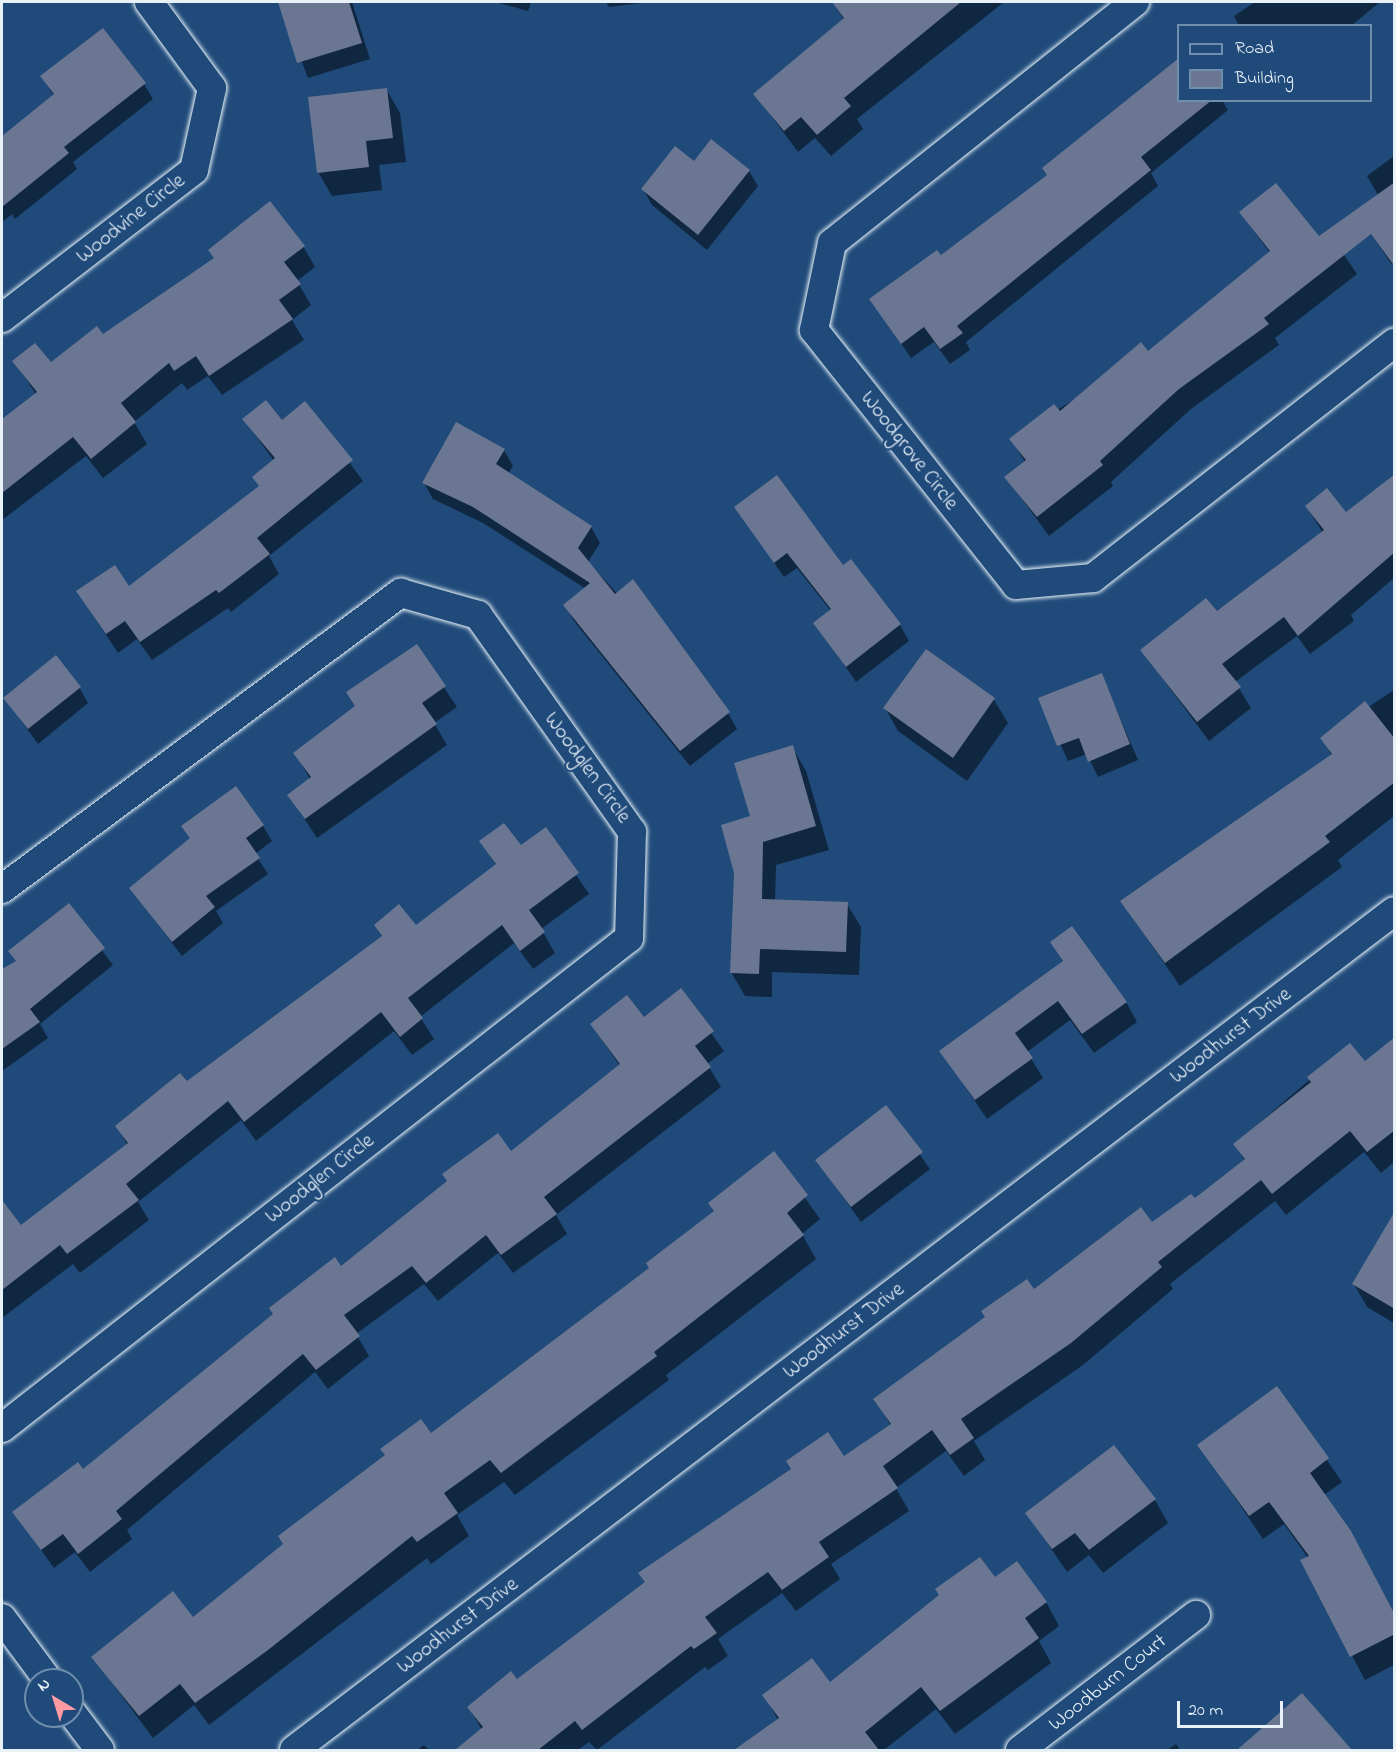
<!DOCTYPE html>
<html>
<head>
<meta charset="utf-8">
<style>
	body { margin:0 }
	#map { position:relative; width:1396px; height:1752px; overflow:hidden; background:#1f4a7a; font-family:"Indie Flower",sans-serif }
	div>[style] { position:absolute }
	.shadow>* { inset:0; background:#0007 }
	.building>* { inset:0; background:#6b7792 }
	.roads { filter:drop-shadow(0 0 2px #e8f1f8) drop-shadow(0 0 2px #e8f1f8) }
	.street>* { height:28px; margin:-14px; padding:0 14px; transform-origin:14px; border-radius:14px; background:#1f4a7a }
	span { translate:-50% -50%; white-space:nowrap; text-align:center; line-height:1.15; -webkit-text-stroke:4.5px #1f4a7a; paint-order:stroke }
	.street-label { font-size:21px; color:#e8f1f8 }
	.frame { position:absolute; inset:0; border:3px solid #e8f1f8; pointer-events:none }
	.legend { position:absolute; left:1177px; top:24px; width:195px; height:78px; box-sizing:border-box; background:#1f4a7a; border:2px solid #6f8dac; margin:0; padding:8px 10px; list-style:none; font-size:18px; color:#e8f1f8 }
	.legend li { display:flex; align-items:center; gap:12px; height:30px }
	.legend b { width:30px; border:2px solid #6f8dac }
	.north { position:absolute; left:24px; top:1668px; width:60px; height:60px; box-sizing:border-box; background:#1f4a7a; border:2px solid #6f8dac; border-radius:50%; rotate:322deg; font-size:16px; font-weight:700; line-height:24px; text-align:center; color:#e8f1f8 }
	.north::after { content:''; display:block; margin:auto; width:21px; height:27px; background:#ff9aa2; clip-path:polygon(50% 0,100% 100%,50% 72%,0 100%) }
	.scale { position:absolute; left:1177px; top:1701px; width:106px; height:27px; box-sizing:border-box; border:3px solid #e8f1f8; border-top:0; padding-left:8px; font-size:18px; line-height:21px; white-space:nowrap; color:#e8f1f8; -webkit-text-stroke:4px #1f4a7a; paint-order:stroke }
</style>
</head>
<body>
<div id="map">
	<div class="shadow">
		<div style="clip-path:polygon(279px 2px,352px 2px,370px 59px,308px 78px)"></div>
		<div style="clip-path:polygon(495px 2px,531px 2px,528px 11px)"></div>
		<div style="clip-path:polygon(606px 2px,649px 2px,609px 7px)"></div>
		<div style="clip-path:polygon(833px 2px,865px 2px,869px 6px,876px 2px,1004px 2px,857px 119px,863px 129px,831px 156px,815px 138px,798px 152px,755px 94px,844px 20px)"></div>
		<div style="clip-path:polygon(1255px 2px,1380px 2px,1351px 26px,1239px 26px,1234px 16px)"></div>
		<div style="clip-path:polygon(42px 77px,144px 84px,153px 99px,73px 162px,77px 169px,15px 219px,12px 214px,2px 222px,2px 138px,54px 96px)"></div>
		<div style="clip-path:polygon(386px 89px,400px 113px,406px 162px,379px 165px,382px 190px,332px 196px,318px 172px)"></div>
		<div style="clip-path:polygon(1178px 100px,1222px 100px,1228px 110px,1151px 173px,1158px 186px,966px 342px,970px 350px,950px 364px,934px 342px,911px 358px,871px 299px,941px 257px,1048px 176px)"></div>
		<div style="clip-path:polygon(1394px 156px,1394px 263px,1392px 265px,1366px 226px,1378px 195px,1367px 176px)"></div>
		<div style="clip-path:polygon(749px 171px,758px 186px,707px 250px,652px 205px,643px 189px)"></div>
		<div style="clip-path:polygon(1241px 213px,1318px 238px,1328px 231px,1357px 274px,1275px 338px,1279px 345px,1191px 409px,1111px 482px,1113px 486px,1049px 536px,1006px 477px,1025px 462px,1011px 439px,1148px 353px,1270px 253px)"></div>
		<div style="clip-path:polygon(303px 246px,315px 267px,297px 281px,311px 305px,292px 320px,304px 340px,222px 395px,208px 376px,187px 390px,182px 383px,134px 422px,147px 444px,103px 478px,86px 456px,2px 520px,2px 421px,36px 394px,14px 361px,51px 364px)"></div>
		<div style="clip-path:polygon(305px 403px,363px 481px,269px 556px,279px 574px,231px 612px,228px 608px,152px 660px,137px 639px,118px 653px,78px 592px,129px 588px,260px 487px,254px 477px,274px 461px,244px 419px,282px 422px)"></div>
		<div style="clip-path:polygon(504px 450px,513px 466px,508px 474px,591px 527px,600px 543px,588px 562px,728px 713px,737px 729px,690px 766px,574px 621px,565px 605px,586px 589px,483px 523px,433px 499px,424px 483px)"></div>
		<div style="clip-path:polygon(1394px 475px,1394px 578px,1351px 615px,1354px 621px,1310px 654px,1297px 636px,1235px 682px,1251px 708px,1209px 741px,1142px 651px,1216px 614px,1323px 533px,1307px 507px,1346px 514px)"></div>
		<div style="clip-path:polygon(736px 507px,900px 625px,909px 641px,856px 682px,815px 623px,831px 611px,797px 568px,784px 577px)"></div>
		<div style="clip-path:polygon(416px 646px,457px 707px,434px 723px,447px 745px,317px 838px,289px 795px,310px 779px,295px 753px,356px 707px)"></div>
		<div style="clip-path:polygon(926px 651px,994px 700px,1008px 723px,967px 781px,898px 731px,885px 708px)"></div>
		<div style="clip-path:polygon(1101px 674px,1138px 760px,1098px 777px,1087px 754px,1068px 761px,1040px 699px)"></div>
		<div style="clip-path:polygon(79px 687px,88px 703px,38px 744px,5px 698px)"></div>
		<div style="clip-path:polygon(1394px 690px,1394px 816px,1338px 860px,1342px 867px,1180px 986px,1122px 902px,1332px 756px,1322px 738px)"></div>
		<div style="clip-path:polygon(792px 747px,806px 771px,829px 850px,776px 865px,775px 901px,847px 904px,861px 927px,859px 975px,772px 972px,772px 997px,745px 996px,731px 972px,752px 817px)"></div>
		<div style="clip-path:polygon(263px 826px,272px 841px,255px 854px,268px 874px,216px 911px,223px 923px,182px 956px,131px 889px)"></div>
		<div style="clip-path:polygon(545px 829px,589px 894px,541px 929px,555px 953px,533px 969px,514px 943px,420px 1017px,434px 1039px,412px 1055px,394px 1031px,256px 1141px,241px 1120px,138px 1202px,149px 1220px,80px 1273px,73px 1264px,2px 1318px,2px 1203px,21px 1227px,128px 1146px,117px 1126px,186px 1084px,382px 937px,375px 926px,415px 927px,496px 865px,481px 841px,520px 848px)"></div>
		<div style="clip-path:polygon(68px 905px,113px 965px,40px 1024px,48px 1038px,2px 1071px,2px 973px,17px 963px,10px 952px)"></div>
		<div style="clip-path:polygon(1052px 943px,1126px 1002px,1137px 1022px,1094px 1053px,1070px 1020px,1027px 1052px,1043px 1078px,987px 1119px,941px 1051px,1063px 962px)"></div>
		<div style="clip-path:polygon(680px 990px,724px 1051px,707px 1064px,721px 1087px,556px 1215px,567px 1234px,513px 1273px,498px 1253px,438px 1301px,424px 1284px,356px 1334px,369px 1356px,328px 1389px,315px 1372px,127px 1530px,132px 1539px,90px 1572px,75px 1552px,54px 1568px,14px 1512px,83px 1471px,341px 1268px,511px 1153px,620px 1066px,591px 1024px,644px 1019px)"></div>
		<div style="clip-path:polygon(1350px 1045px,1365px 1063px,1394px 1056px,1394px 1162px,1381px 1173px,1364px 1152px,1286px 1215px,1275px 1201px,1170px 1284px,1173px 1289px,1083px 1365px,974px 1441px,985px 1460px,964px 1476px,946px 1451px,896px 1488px,909px 1511px,831px 1564px,840px 1579px,796px 1611px,782px 1593px,718px 1639px,728px 1656px,708px 1670px,705px 1667px,597px 1750px,589px 1742px,578px 1750px,457px 1750px,482px 1730px,469px 1707px,517px 1681px,891px 1426px,875px 1399px,1033px 1292px,1194px 1200px,1245px 1161px,1235px 1144px)"></div>
		<div style="clip-path:polygon(886px 1107px,930px 1169px,861px 1222px,817px 1160px)"></div>
		<div style="clip-path:polygon(773px 1153px,820px 1219px,802px 1234px,816px 1259px,666px 1375px,669px 1380px,515px 1495px,504px 1482px,457px 1515px,469px 1536px,431px 1564px,427px 1558px,209px 1725px,194px 1705px,153px 1738px,93px 1657px,192px 1619px,651px 1269px,715px 1212px,710px 1204px)"></div>
		<div style="clip-path:polygon(1394px 1246px,1394px 1323px,1367px 1307px,1354px 1284px)"></div>
		<div style="clip-path:polygon(1277px 1388px,1342px 1482px,1324px 1495px,1394px 1616px,1394px 1665px,1365px 1680px,1302px 1561px,1308px 1558px,1284px 1524px,1263px 1539px,1199px 1445px)"></div>
		<div style="clip-path:polygon(1155px 1500px,1168px 1523px,1103px 1573px,1089px 1555px,1067px 1572px,1027px 1513px)"></div>
		<div style="clip-path:polygon(995px 1579px,1046px 1602px,1059px 1626px,1039px 1641px,1051px 1663px,955px 1734px,936px 1709px,884px 1750px,736px 1750px,778px 1720px,764px 1695px,829px 1685px)"></div>
		<div style="clip-path:polygon(1302px 1696px,1350px 1750px,1240px 1750px)"></div>
		<div style="clip-path:polygon(1176px 1744px,1180px 1750px,1167px 1750px)"></div>
		<div style="clip-path:polygon(424px 1745px,429px 1750px,417px 1750px)"></div>
	</div>
	<div class="building">
		<div style="clip-path:polygon(278px 2px,349px 2px,362px 43px,297px 63px)"></div>
		<div style="clip-path:polygon(832px 2px,961px 2px,844px 98px,851px 106px,817px 135px,801px 117px,784px 131px,753px 94px,844px 18px)"></div>
		<div style="clip-path:polygon(103px 28px,146px 83px,64px 147px,69px 153px,2px 207px,2px 136px,54px 94px,40px 76px)"></div>
		<div style="clip-path:polygon(1179px 58px,1179px 100px,1212px 100px,1141px 157px,1151px 170px,957px 326px,963px 333px,940px 349px,924px 327px,901px 344px,869px 299px,937px 250px,941px 255px,1047px 175px,1042px 168px)"></div>
		<div style="clip-path:polygon(387px 88px,393px 138px,366px 141px,369px 167px,317px 173px,308px 97px)"></div>
		<div style="clip-path:polygon(711px 139px,750px 170px,698px 235px,641px 189px,675px 146px,694px 161px)"></div>
		<div style="clip-path:polygon(1395px 182px,1395px 267px,1371px 234px,1264px 318px,1269px 324px,1179px 389px,1100px 461px,1103px 465px,1037px 517px,1004px 477px,1026px 460px,1009px 439px,1054px 404px,1060px 411px,1141px 342px,1148px 351px,1270px 251px,1239px 212px,1276px 183px,1319px 236px)"></div>
		<div style="clip-path:polygon(270px 201px,305px 246px,284px 262px,301px 284px,279px 300px,293px 319px,209px 376px,196px 356px,174px 371px,169px 363px,121px 403px,136px 422px,91px 459px,73px 437px,2px 493px,2px 419px,37px 392px,12px 361px,35px 343px,51px 362px,97px 326px,103px 334px,214px 258px,208px 250px)"></div>
		<div style="clip-path:polygon(266px 400px,282px 420px,305px 401px,353px 460px,257px 538px,270px 554px,219px 593px,216px 590px,140px 642px,125px 621px,106px 634px,76px 591px,115px 565px,129px 586px,259px 486px,252px 477px,275px 458px,242px 419px)"></div>
		<div style="clip-path:polygon(456px 422px,505px 449px,496px 464px,592px 526px,578px 548px,615px 594px,633px 579px,730px 712px,680px 751px,563px 605px,590px 583px,473px 507px,422px 483px)"></div>
		<div style="clip-path:polygon(1395px 474px,1395px 552px,1298px 636px,1284px 617px,1222px 664px,1241px 687px,1197px 722px,1140px 650px,1206px 598px,1217px 611px,1324px 530px,1305px 506px,1327px 488px,1346px 512px)"></div>
		<div style="clip-path:polygon(777px 475px,843px 565px,851px 559px,901px 624px,846px 667px,813px 623px,831px 609px,787px 553px,774px 563px,734px 507px)"></div>
		<div style="clip-path:polygon(417px 644px,446px 686px,422px 703px,437px 724px,305px 819px,287px 795px,311px 777px,293px 753px,355px 706px,346px 692px)"></div>
		<div style="clip-path:polygon(926px 649px,995px 698px,953px 758px,883px 708px)"></div>
		<div style="clip-path:polygon(56px 655px,81px 687px,28px 729px,3px 698px)"></div>
		<div style="clip-path:polygon(1102px 673px,1130px 744px,1088px 762px,1079px 738px,1057px 746px,1038px 698px)"></div>
		<div style="clip-path:polygon(1365px 701px,1395px 739px,1395px 782px,1325px 836px,1330px 842px,1165px 963px,1120px 901px,1332px 754px,1320px 738px)"></div>
		<div style="clip-path:polygon(793px 745px,816px 826px,763px 842px,762px 899px,848px 902px,846px 952px,760px 949px,759px 974px,730px 973px,734px 873px,721px 825px,750px 816px,734px 763px)"></div>
		<div style="clip-path:polygon(236px 786px,264px 825px,246px 838px,260px 858px,206px 896px,215px 907px,172px 942px,129px 888px,190px 838px,181px 826px)"></div>
		<div style="clip-path:polygon(504px 823px,521px 845px,546px 827px,579px 873px,529px 910px,545px 932px,520px 951px,502px 925px,408px 998px,423px 1018px,400px 1037px,381px 1012px,244px 1122px,228px 1101px,126px 1184px,139px 1200px,67px 1254px,60px 1245px,2px 1290px,2px 1200px,21px 1225px,128px 1143px,115px 1126px,180px 1073px,187px 1081px,382px 936px,374px 925px,399px 904px,416px 925px,496px 864px,479px 841px)"></div>
		<div style="clip-path:polygon(69px 903px,105px 948px,30px 1009px,40px 1022px,2px 1049px,2px 969px,16px 961px,8px 951px)"></div>
		<div style="clip-path:polygon(1072px 926px,1127px 1002px,1082px 1034px,1058px 1001px,1015px 1033px,1033px 1058px,975px 1100px,939px 1051px,1063px 961px,1050px 942px)"></div>
		<div style="clip-path:polygon(681px 988px,714px 1031px,695px 1046px,711px 1067px,544px 1197px,557px 1214px,501px 1255px,486px 1235px,426px 1283px,412px 1266px,344px 1315px,360px 1336px,316px 1370px,303px 1354px,116px 1511px,122px 1519px,78px 1554px,63px 1534px,41px 1550px,12px 1512px,78px 1462px,83px 1469px,273px 1314px,269px 1308px,335px 1257px,341px 1266px,447px 1181px,442px 1174px,498px 1133px,511px 1151px,620px 1064px,590px 1024px,627px 995px,644px 1017px)"></div>
		<div style="clip-path:polygon(1395px 1037px,1395px 1130px,1367px 1152px,1350px 1131px,1272px 1194px,1261px 1180px,1158px 1262px,1162px 1267px,1071px 1343px,961px 1419px,974px 1438px,950px 1455px,932px 1430px,883px 1466px,898px 1488px,819px 1542px,829px 1557px,782px 1590px,768px 1572px,705px 1617px,717px 1633px,694px 1649px,691px 1646px,582px 1730px,575px 1721px,538px 1750px,455px 1750px,483px 1727px,467px 1707px,511px 1671px,517px 1679px,645px 1582px,638px 1573px,791px 1469px,786px 1461px,828px 1432px,844px 1456px,891px 1424px,873px 1399px,985px 1317px,981px 1311px,1027px 1279px,1034px 1289px,1141px 1207px,1152px 1222px,1191px 1194px,1195px 1198px,1245px 1159px,1233px 1144px,1311px 1082px,1307px 1077px,1350px 1043px,1365px 1061px)"></div>
		<div style="clip-path:polygon(886px 1105px,923px 1152px,851px 1207px,815px 1160px)"></div>
		<div style="clip-path:polygon(774px 1151px,808px 1195px,787px 1213px,804px 1235px,654px 1352px,657px 1356px,501px 1473px,490px 1460px,444px 1493px,458px 1513px,417px 1542px,412px 1536px,268px 1650px,195px 1703px,180px 1684px,139px 1716px,91px 1657px,173px 1591px,193px 1617px,283px 1544px,278px 1536px,385px 1455px,380px 1449px,421px 1419px,431px 1433px,649px 1268px,646px 1263px,714px 1211px,708px 1203px)"></div>
		<div style="clip-path:polygon(1395px 1211px,1395px 1309px,1352px 1284px)"></div>
		<div style="clip-path:polygon(1277px 1386px,1329px 1458px,1310px 1473px,1351px 1531px,1395px 1615px,1395px 1634px,1350px 1657px,1300px 1560px,1309px 1556px,1269px 1502px,1249px 1516px,1197px 1445px)"></div>
		<div style="clip-path:polygon(1114px 1445px,1156px 1499px,1089px 1550px,1075px 1533px,1052px 1549px,1025px 1513px)"></div>
		<div style="clip-path:polygon(980px 1557px,995px 1577px,1017px 1561px,1047px 1602px,1025px 1618px,1039px 1638px,940px 1711px,921px 1687px,865px 1732px,879px 1750px,734px 1750px,779px 1718px,762px 1695px,812px 1658px,830px 1682px,939px 1595px,935px 1589px)"></div>
		<div style="clip-path:polygon(1302px 1693px,1352px 1750px,1237px 1750px)"></div>
	</div>
	<div class="roads">
		<div class="street">
			<div style="left:1135px;top:2px;width:387px;rotate:141.5deg"></div>
			<div style="left:832px;top:243px;width:89px;rotate:101.7deg"></div>
			<div style="left:814px;top:330px;width:325px;rotate:51.6deg"></div>
			<div style="left:1016px;top:585px;width:77px;rotate:-5.2deg"></div>
			<div style="left:1093px;top:578px;width:382px;rotate:-38deg"></div>
			<div style="left:2px;top:318px;width:242px;rotate:-37.6deg"></div>
			<div style="left:194px;top:170px;width:84px;rotate:-77.6deg"></div>
			<div style="left:212px;top:88px;width:107px;rotate:-126.2deg"></div>
			<div style="left:2px;top:889px;width:497px;rotate:-36.6deg"></div>
			<div style="left:401px;top:593px;width:80px;rotate:15.9deg"></div>
			<div style="left:478px;top:615px;width:266px;rotate:54.6deg"></div>
			<div style="left:632px;top:832px;width:106px;rotate:91.6deg"></div>
			<div style="left:629px;top:938px;width:796px;rotate:141.99deg"></div>
			<div style="left:2px;top:1618px;width:77px;rotate:53.4deg"></div>
			<div style="left:72px;top:1713px;width:46px;rotate:52.9deg"></div>
			<div style="left:294px;top:1750px;width:1383px;rotate:-37.33deg"></div>
			<div style="left:1020px;top:1750px;width:222px;rotate:-37.5deg"></div>
		</div>
	</div>
	<div class="street-label">
		<span style="left:131px;top:219px;rotate:-38deg">Woodvine Circle</span>
		<span style="left:909px;top:451px;rotate:52deg">Woodgrove Circle</span>
		<span style="left:587px;top:768px;rotate:54deg">Woodglen Circle</span>
		<span style="left:1231px;top:1036px;rotate:-37deg">Woodhurst Drive</span>
		<span style="left:320px;top:1179px;rotate:-38deg">Woodglen Circle</span>
		<span style="left:844px;top:1331px;rotate:-37deg">Woodhurst Drive</span>
		<span style="left:458px;top:1626px;rotate:-37deg">Woodhurst Drive</span>
		<span style="left:1108px;top:1683px;rotate:-38deg">Woodburn Court</span>
	</div>
	<div class="frame"></div>
	<ul class="legend">
	<li><b style="height:8px;background:#1f4a7a"></b>Road</li>
	<li><b style="height:16px;background:#6b7792"></b>Building</li>
	</ul>
	<div class="north">N</div>
	<div class="scale">20 m</div>
</div>
</body>
</html>
